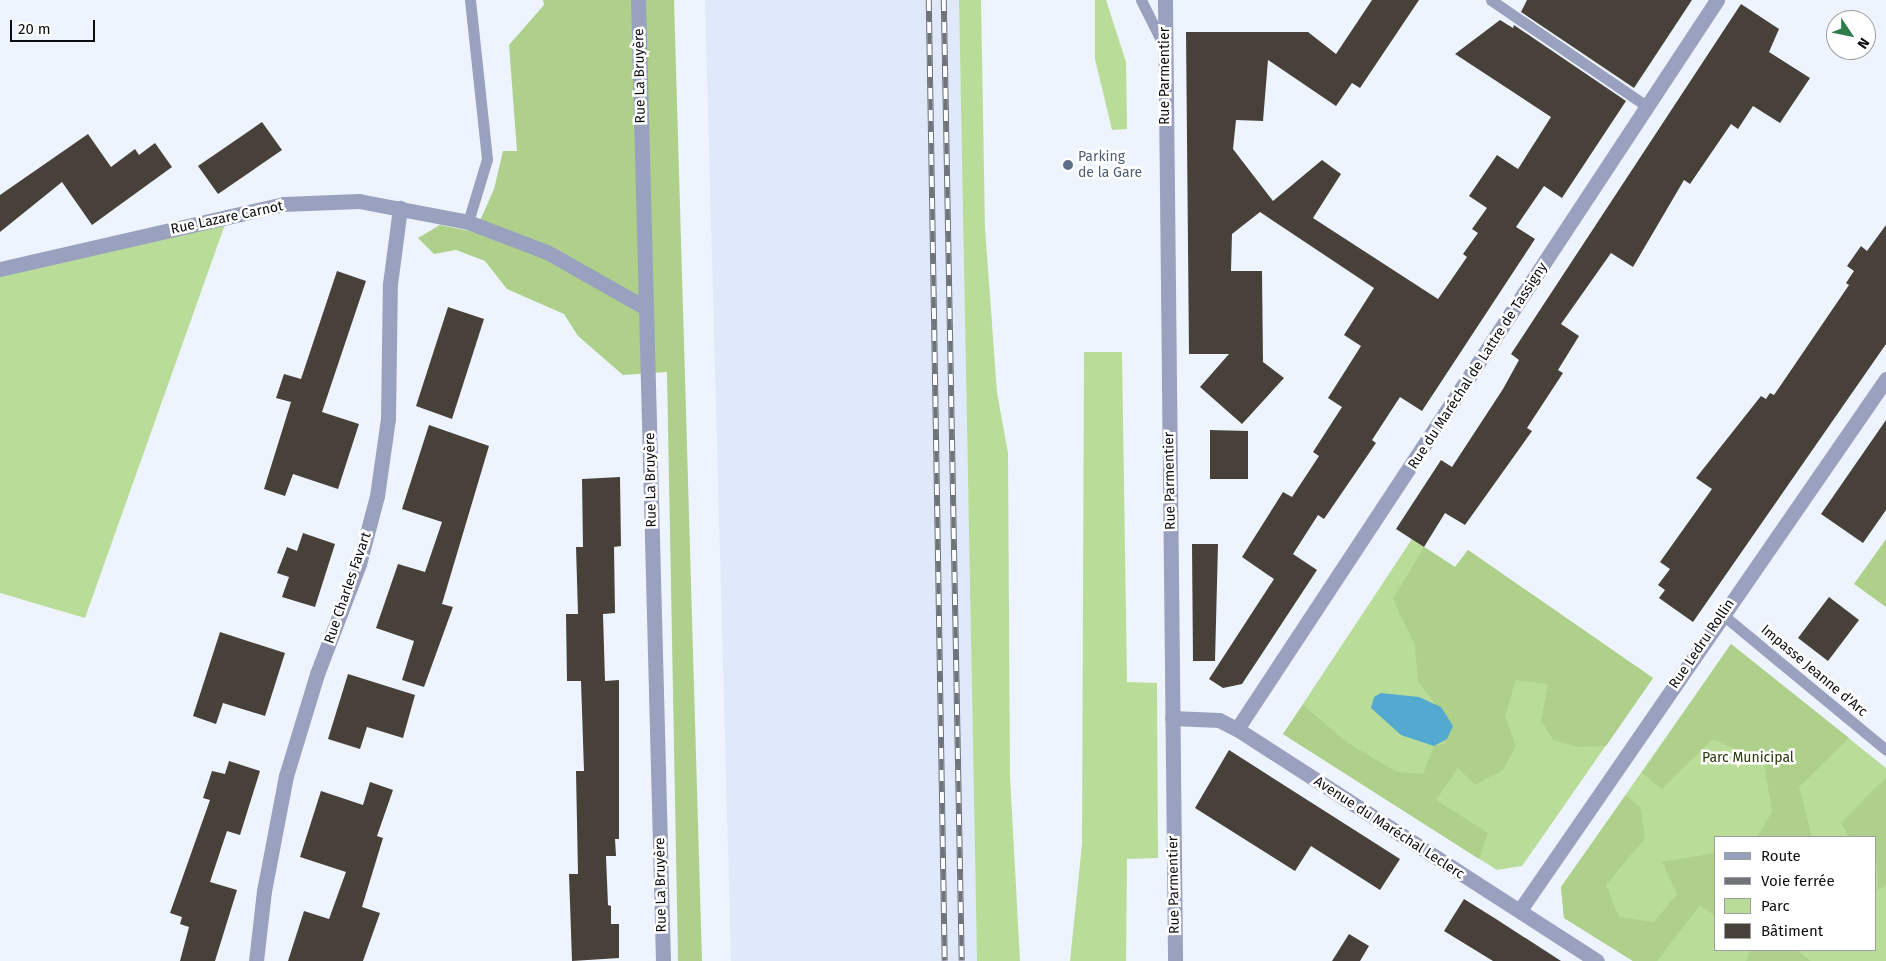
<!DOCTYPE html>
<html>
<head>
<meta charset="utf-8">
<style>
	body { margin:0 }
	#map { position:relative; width:1886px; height:961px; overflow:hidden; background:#eef4fe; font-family:"Fira Sans",sans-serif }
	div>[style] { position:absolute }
	.built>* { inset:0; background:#dfe9f9 }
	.green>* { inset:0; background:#badc99 }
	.forest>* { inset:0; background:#aed08b }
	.water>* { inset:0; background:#53a9cf }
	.building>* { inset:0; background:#48413a }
	.lane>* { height:11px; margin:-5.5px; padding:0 5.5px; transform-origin:5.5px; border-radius:5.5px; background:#99a1bf }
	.street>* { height:15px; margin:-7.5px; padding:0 7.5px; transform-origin:7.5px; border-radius:7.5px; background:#99a1bf }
	.rail>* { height:5.5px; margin-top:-2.75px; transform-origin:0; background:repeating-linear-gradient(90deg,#fff 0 11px,#707379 0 22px); box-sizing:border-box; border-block:1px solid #707379 }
	.dots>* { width:14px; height:14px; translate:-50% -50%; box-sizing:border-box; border:2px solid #fff; border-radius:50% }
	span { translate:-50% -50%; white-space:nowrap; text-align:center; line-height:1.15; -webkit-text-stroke:5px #fff; paint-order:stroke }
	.street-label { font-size:14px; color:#0b0d10 }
	.service-label { font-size:14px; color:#4e5e75 }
	.left { translate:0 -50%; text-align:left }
	.park-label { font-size:14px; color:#253a07 }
	.legend { position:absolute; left:1714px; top:836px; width:162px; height:115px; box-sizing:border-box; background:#fff; border:1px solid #9d9e9f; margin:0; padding:6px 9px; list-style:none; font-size:15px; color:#0b0d10 }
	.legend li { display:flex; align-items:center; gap:10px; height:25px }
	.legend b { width:25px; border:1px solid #9d9e9f }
	.north { position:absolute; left:1826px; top:10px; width:50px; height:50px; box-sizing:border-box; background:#fff; border:1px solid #9d9e9f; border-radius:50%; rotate:124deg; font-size:14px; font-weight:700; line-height:20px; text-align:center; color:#0b0d10 }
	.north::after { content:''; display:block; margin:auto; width:18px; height:22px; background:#2f7c4b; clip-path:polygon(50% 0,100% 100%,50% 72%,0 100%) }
	.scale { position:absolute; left:10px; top:20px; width:85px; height:22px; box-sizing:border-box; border:2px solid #0b0d10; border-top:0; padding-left:6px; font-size:15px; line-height:18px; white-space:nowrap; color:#0b0d10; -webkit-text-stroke:4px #fff; paint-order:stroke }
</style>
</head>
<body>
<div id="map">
	<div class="built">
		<div style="clip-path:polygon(705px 0,959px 0,977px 961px,731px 961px)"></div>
	</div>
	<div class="green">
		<div style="clip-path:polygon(959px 0,981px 0,985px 228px,997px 392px,1008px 453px,1010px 776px,1020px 961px,977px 961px)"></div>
		<div style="clip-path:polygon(1095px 0,1106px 0,1126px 62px,1127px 129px,1112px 130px,1095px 59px)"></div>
		<div style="clip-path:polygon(228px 216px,85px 618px,0 593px,0 269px)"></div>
		<div style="clip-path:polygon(1084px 352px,1122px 352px,1127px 682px,1157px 683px,1158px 858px,1127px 859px,1126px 961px,1070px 961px,1082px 844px)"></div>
		<div style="clip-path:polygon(1412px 539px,1455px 567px,1468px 550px,1653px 678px,1522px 866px,1497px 870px,1283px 734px)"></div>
		<div style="clip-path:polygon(evenodd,1731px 644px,1886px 768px,1886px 961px,1633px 961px,1564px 918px,1561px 887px,1731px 644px,1715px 837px,1875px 837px,1875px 950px,1715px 950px,1715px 837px)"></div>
	</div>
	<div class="forest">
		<div style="clip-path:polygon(543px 0,674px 0,702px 961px,678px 961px,667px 372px,623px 375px,578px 336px,564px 314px,507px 289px,485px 261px,456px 250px,434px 254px,418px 238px,440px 225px,475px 232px,494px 189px,503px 151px,517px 151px,509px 45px,544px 5px)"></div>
		<div style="clip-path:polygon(1886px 539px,1886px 607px,1854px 584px)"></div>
		<div style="clip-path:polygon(1424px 547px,1455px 567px,1468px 550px,1653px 678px,1606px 746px,1578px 747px,1553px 740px,1541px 720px,1548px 684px,1516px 680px,1505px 716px,1516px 746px,1503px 770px,1475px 785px,1458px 768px,1436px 800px,1488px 833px,1479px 859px,1283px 734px,1303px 705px,1348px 743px,1397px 772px,1423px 774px,1434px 746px,1443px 744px,1453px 726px,1418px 682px,1415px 645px,1393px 599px)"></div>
		<div style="clip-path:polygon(1731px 644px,1849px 738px,1799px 787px,1812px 837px,1757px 837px,1772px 812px,1764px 763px,1713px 739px,1662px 789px,1642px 773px)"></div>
		<div style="clip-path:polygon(1886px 777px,1886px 885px,1878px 890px,1875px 837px,1849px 837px,1841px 823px)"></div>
		<div style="clip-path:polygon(1626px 795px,1640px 807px,1645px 838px,1606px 885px,1619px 917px,1654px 922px,1677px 894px,1662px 862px,1715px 853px,1715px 916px,1700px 905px,1657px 961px,1633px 961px,1564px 918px,1561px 887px)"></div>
		<div style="clip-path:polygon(1750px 950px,1797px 950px,1811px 961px,1746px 961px)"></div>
	</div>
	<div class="water">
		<div style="clip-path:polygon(1381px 693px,1419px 697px,1441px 707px,1453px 726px,1447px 739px,1434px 746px,1401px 735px,1371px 708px,1374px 697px)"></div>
	</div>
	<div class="building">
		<div style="clip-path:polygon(1372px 0,1419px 0,1360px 88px,1352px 83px,1336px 106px,1268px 60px,1263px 121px,1236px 120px,1233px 149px,1273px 201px,1322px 160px,1341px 174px,1313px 218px,1438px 299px,1467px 257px,1463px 254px,1478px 233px,1472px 229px,1487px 208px,1469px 196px,1497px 155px,1518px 169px,1551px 117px,1455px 54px,1500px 20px,1513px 28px,1514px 25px,1626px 101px,1562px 198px,1544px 186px,1516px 227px,1535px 239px,1422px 411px,1400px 397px,1372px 440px,1376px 443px,1324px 519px,1318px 515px,1293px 554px,1317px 570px,1242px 684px,1223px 688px,1209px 679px,1274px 579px,1242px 557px,1283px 492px,1292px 497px,1319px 456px,1313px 452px,1342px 407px,1328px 398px,1361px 346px,1344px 335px,1374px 288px,1260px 212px,1232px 234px,1231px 271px,1262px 271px,1263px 362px,1284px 378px,1242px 424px,1200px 387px,1229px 354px,1189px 354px,1186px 32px,1308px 32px,1336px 54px)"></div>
		<div style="clip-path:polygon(1527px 0,1692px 0,1634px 88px,1521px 12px)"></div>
		<div style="clip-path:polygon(1741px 4px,1779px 29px,1769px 52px,1810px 78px,1780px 123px,1753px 106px,1738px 129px,1731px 124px,1690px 184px,1684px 180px,1633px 267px,1611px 253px,1561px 324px,1579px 336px,1558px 370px,1563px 373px,1527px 428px,1532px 431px,1465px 525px,1445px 513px,1424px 547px,1396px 529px,1441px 460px,1452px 467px,1503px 389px,1519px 360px,1511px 354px)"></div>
		<div style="clip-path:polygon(262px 122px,282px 150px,218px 194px,198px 166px)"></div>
		<div style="clip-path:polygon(88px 134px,111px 167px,135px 149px,139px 155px,155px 143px,172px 167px,92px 225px,62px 182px,0 232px,0 195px)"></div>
		<div style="clip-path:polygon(1886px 225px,1886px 344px,1693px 622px,1659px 598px,1665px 590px,1658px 585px,1670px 569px,1660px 562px,1712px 489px,1696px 478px,1761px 396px,1766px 399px,1770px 393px,1774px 395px,1849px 285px,1846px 283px,1854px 271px,1847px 266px,1861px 246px,1867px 251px)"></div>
		<div style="clip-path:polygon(337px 271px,366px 281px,322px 412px,359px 424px,338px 489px,293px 474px,285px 496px,264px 489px,291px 402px,276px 398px,284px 374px,301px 379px)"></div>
		<div style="clip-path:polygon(448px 307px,484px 319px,452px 419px,416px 406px)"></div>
		<div style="clip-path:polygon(1886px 420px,1886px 510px,1863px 543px,1821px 514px)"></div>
		<div style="clip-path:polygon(429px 425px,489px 446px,442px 604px,453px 607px,424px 687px,402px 680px,414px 641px,376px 628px,398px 564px,425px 572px,442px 522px,402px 509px)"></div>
		<div style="clip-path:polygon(1210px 430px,1248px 431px,1248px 479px,1210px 479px)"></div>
		<div style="clip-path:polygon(620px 477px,621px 546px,614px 547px,615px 613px,603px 614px,605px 681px,619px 680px,619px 839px,615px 839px,616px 856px,606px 856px,608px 905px,611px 906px,611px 924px,619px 924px,619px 958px,572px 961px,569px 874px,578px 874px,576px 771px,584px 771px,581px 681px,567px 681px,566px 614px,578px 614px,576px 547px,583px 547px,582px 479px)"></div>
		<div style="clip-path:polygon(303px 533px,335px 544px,315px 607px,282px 597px,289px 577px,277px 573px,287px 547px,297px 551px)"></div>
		<div style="clip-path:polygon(1192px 544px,1218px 544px,1215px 661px,1193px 661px)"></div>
		<div style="clip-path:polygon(1829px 597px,1859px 620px,1828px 661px,1798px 638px)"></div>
		<div style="clip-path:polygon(220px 632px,285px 653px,265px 716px,223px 703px,216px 724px,193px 716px)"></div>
		<div style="clip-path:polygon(348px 674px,415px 695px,403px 738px,367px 727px,360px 749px,328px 739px)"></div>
		<div style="clip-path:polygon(1229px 750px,1400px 859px,1380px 890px,1311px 846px,1295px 871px,1195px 808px)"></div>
		<div style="clip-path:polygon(229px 761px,260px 771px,240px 835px,227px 831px,210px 882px,237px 890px,215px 961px,180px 961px,189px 927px,180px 924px,182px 917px,170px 913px,210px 800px,203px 798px,212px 771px,225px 774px)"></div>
		<div style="clip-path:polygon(370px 782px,393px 790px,377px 836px,383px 838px,362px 907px,380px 913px,363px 961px,288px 961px,304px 911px,329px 919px,346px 872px,300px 857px,321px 791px,363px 805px)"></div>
		<div style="clip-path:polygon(1464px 899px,1496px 919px,1561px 961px,1493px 961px,1444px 931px)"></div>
		<div style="clip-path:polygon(1349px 934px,1369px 946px,1360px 961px,1332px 961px)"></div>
	</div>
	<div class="lane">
		<div style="left:1141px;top:0;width:54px;rotate:63.4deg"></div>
		<div style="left:1491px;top:0;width:190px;rotate:34.3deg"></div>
		<div style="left:468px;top:222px;width:66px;rotate:-73.2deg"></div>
		<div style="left:487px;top:159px;width:160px;rotate:-96.1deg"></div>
		<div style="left:1723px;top:615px;width:212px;rotate:39.6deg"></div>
	</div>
	<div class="street">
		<div style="left:638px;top:0;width:961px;rotate:88.51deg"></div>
		<div style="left:1165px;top:0;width:961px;rotate:89.4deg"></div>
		<div style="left:0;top:269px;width:290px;rotate:-12.9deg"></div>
		<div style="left:283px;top:204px;width:76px;rotate:-2.3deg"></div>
		<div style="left:359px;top:201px;width:111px;rotate:10.9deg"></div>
		<div style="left:468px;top:222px;width:85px;rotate:20.8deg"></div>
		<div style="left:547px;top:252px;width:114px;rotate:29.5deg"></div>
		<div style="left:1172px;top:718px;width:47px;rotate:2.4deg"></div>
		<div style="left:1219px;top:720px;width:20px;rotate:27deg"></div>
		<div style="left:1237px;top:729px;width:428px;rotate:32.8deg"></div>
		<div style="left:1237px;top:729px;width:873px;rotate:-56.64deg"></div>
		<div style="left:1520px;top:910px;width:645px;rotate:-55.42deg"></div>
		<div style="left:256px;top:961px;width:70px;rotate:-83.5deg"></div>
		<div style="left:264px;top:891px;width:117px;rotate:-79.2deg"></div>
		<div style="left:286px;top:776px;width:107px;rotate:-73.1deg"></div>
		<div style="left:317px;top:674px;width:118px;rotate:-69.1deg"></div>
		<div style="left:359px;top:564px;width:70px;rotate:-75.2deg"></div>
		<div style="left:377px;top:496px;width:78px;rotate:-81.9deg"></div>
		<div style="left:388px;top:419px;width:135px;rotate:-89.2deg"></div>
		<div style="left:390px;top:284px;width:77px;rotate:-82.5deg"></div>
	</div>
	<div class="rail">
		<div style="left:929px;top:0;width:961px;rotate:89.05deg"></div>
		<div style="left:944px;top:0;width:961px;rotate:88.93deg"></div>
	</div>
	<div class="dots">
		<div style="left:1068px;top:165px;background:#5c6f8a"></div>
	</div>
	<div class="street-label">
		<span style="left:640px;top:76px;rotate:-91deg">Rue La Bruyère</span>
		<span style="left:1165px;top:76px;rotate:-90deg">Rue Parmentier</span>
		<span style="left:227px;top:218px;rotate:-12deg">Rue Lazare Carnot</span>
		<span style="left:1478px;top:366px;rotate:-57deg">Rue du Maréchal de Lattre de Tassigny</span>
		<span style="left:651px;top:480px;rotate:-91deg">Rue La Bruyère</span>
		<span style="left:1170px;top:481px;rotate:-91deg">Rue Parmentier</span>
		<span style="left:348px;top:588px;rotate:-71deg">Rue Charles Favart</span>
		<span style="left:1702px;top:644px;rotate:-56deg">Rue Ledru Rollin</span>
		<span style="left:1814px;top:671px;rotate:40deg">Impasse Jeanne d'Arc</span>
		<span style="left:1389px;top:828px;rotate:33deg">Avenue du Maréchal Leclerc</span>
		<span style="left:661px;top:885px;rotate:-91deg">Rue La Bruyère</span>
		<span style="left:1174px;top:885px;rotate:-91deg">Rue Parmentier</span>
	</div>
	<div class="service-label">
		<span class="left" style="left:1078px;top:165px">Parking<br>de la Gare</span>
	</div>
	<div class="park-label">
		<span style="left:1748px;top:758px">Parc Municipal</span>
	</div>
	<ul class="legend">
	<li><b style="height:6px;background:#99a1bf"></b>Route</li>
	<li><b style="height:6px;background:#707379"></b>Voie ferrée</li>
	<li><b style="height:14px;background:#badc99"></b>Parc</li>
	<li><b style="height:14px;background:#48413a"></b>Bâtiment</li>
	</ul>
	<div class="north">N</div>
	<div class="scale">20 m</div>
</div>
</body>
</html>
